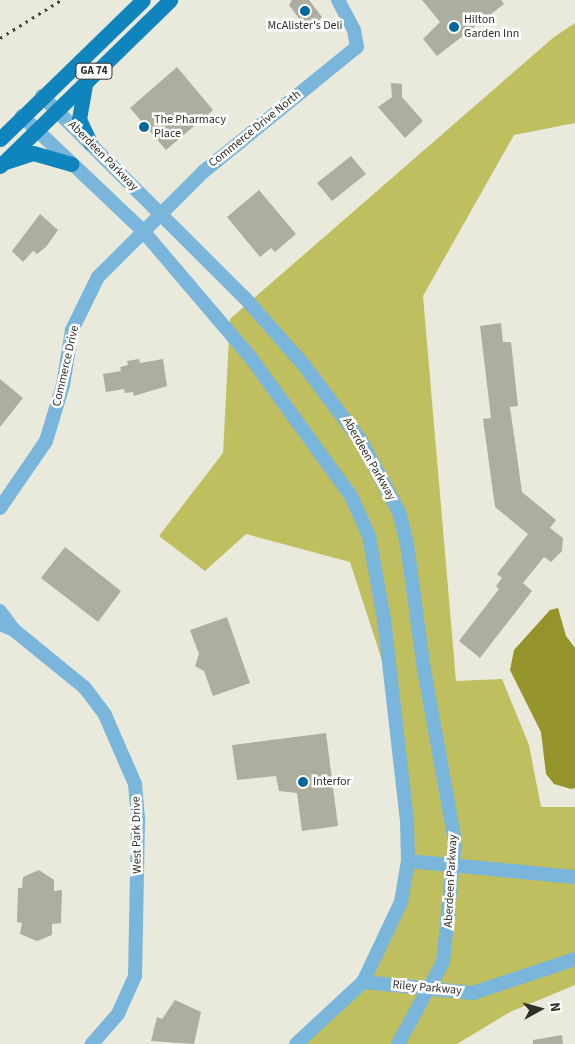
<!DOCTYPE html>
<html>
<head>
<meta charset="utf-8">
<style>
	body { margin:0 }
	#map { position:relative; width:575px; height:1044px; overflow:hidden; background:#eaeadc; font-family:"Source Sans 3",sans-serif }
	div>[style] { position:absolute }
	.green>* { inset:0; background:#bfbf5f }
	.water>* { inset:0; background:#95942a }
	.building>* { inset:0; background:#adada0 }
	.minor>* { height:14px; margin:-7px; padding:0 7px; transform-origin:7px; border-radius:7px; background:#7ab5dc }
	.major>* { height:15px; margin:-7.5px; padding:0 7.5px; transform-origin:7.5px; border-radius:7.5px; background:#1084bc }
	.rail>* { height:2.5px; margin-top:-1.25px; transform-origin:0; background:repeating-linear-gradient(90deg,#43433d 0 2.5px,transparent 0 7.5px) }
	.dots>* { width:14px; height:14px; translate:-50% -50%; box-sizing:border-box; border:2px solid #fff; border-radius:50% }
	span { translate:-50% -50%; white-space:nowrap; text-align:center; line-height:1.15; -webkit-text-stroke:5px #fff; paint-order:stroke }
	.shield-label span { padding:1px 4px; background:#fff; border:1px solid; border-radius:4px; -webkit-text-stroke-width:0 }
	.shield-label { font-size:11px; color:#2f2f2a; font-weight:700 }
	.poi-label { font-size:12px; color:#2f2f2a }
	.left { translate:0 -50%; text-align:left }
	.street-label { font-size:12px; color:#2f2f2a }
	.north { position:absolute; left:515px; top:984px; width:50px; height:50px; -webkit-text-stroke:4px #fff; paint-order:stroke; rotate:83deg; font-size:14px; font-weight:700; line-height:20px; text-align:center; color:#2f2f2a }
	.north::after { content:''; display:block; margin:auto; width:18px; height:22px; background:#2f2f2a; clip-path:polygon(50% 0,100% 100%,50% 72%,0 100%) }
</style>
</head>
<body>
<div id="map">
	<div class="green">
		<div style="clip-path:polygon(575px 23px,575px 123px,514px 135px,423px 296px,456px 681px,502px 679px,529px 745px,541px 807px,575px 807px,575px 985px,510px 1012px,457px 1044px,292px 1044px,363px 982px,386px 941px,408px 861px,391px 688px,350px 562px,246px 534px,205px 571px,159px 536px,223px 453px,230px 319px,554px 37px)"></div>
	</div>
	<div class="water">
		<div style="clip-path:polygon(558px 608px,566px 636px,575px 648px,575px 788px,571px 789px,554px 784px,546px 774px,541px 732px,510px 670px,514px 650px,550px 610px)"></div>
	</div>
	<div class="building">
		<div style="clip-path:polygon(292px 0,309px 0,322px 17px,309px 32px,289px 5px)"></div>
		<div style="clip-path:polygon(422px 0,501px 0,504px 4px,437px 56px,423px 39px,440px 22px)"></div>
		<div style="clip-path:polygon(177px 67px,213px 110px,166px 150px,130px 108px)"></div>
		<div style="clip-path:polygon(391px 83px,402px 84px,402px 97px,423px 121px,405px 138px,378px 107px,392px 97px)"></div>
		<div style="clip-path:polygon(351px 156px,366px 174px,332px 201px,317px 183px)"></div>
		<div style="clip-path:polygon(259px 190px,296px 234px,275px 252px,271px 248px,260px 257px,227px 217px)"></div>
		<div style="clip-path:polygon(40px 214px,58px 230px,46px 247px,37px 254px,33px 251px,23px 262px,12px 251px)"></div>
		<div style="clip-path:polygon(501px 323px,503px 342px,511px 342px,518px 406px,510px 407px,522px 492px,556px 520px,550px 528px,563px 538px,562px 551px,551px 562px,544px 557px,523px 583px,532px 591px,480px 658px,459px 641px,499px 589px,496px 586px,502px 578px,497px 574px,528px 534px,495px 507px,483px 419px,491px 418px,480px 326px)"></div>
		<div style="clip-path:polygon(139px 359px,140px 363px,163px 359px,167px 386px,134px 396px,133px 392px,125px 393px,124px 389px,106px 392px,103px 374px,121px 371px,120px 367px,128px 365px,127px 361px)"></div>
		<div style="clip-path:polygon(0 379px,23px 398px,0 427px)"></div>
		<div style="clip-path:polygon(65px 547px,121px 591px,98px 622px,41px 578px)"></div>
		<div style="clip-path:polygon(227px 617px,250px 683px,213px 696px,204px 671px,195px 666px,199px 654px,190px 630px)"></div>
		<div style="clip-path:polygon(326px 733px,338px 826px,302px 831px,297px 793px,279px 791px,276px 776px,237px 780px,232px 745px)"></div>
		<div style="clip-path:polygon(39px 870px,54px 880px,54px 891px,62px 890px,61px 923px,52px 924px,52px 935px,37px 941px,20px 934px,22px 923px,17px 922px,18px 888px,22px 888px,23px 877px)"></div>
		<div style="clip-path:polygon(175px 1000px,201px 1012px,194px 1044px,151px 1041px,157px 1017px,162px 1019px)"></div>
		<div style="clip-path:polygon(562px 1035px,563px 1044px,533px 1044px,533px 1040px)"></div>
	</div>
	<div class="minor">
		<div style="left:42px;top:96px;width:286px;rotate:44.9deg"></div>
		<div style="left:245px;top:298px;width:88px;rotate:48.7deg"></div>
		<div style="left:303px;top:364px;width:96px;rotate:53deg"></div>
		<div style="left:361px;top:441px;width:81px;rotate:61.8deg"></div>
		<div style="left:399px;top:512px;width:33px;rotate:76deg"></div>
		<div style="left:407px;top:544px;width:126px;rotate:82.3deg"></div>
		<div style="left:424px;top:669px;width:176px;rotate:79.8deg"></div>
		<div style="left:455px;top:842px;width:121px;rotate:95.7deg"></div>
		<div style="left:443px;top:962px;width:94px;rotate:118.8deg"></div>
		<div style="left:22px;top:116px;width:167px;rotate:43.5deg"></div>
		<div style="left:143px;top:231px;width:167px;rotate:49.6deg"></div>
		<div style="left:251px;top:358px;width:170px;rotate:54.1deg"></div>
		<div style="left:351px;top:496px;width:44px;rotate:65.8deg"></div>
		<div style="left:369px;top:536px;width:84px;rotate:79.8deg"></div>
		<div style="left:384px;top:619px;width:202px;rotate:83.5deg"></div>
		<div style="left:407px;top:820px;width:41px;rotate:88.6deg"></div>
		<div style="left:408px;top:861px;width:42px;rotate:99.7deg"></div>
		<div style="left:401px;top:902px;width:89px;rotate:115.4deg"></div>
		<div style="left:363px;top:982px;width:91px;rotate:137.2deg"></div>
		<div style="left:0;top:508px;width:81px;rotate:-55.5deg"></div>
		<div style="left:46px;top:441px;width:59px;rotate:-73.1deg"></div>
		<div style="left:63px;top:385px;width:56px;rotate:-80.7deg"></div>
		<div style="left:72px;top:330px;width:59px;rotate:-63.9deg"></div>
		<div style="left:98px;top:277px;width:148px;rotate:-45deg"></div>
		<div style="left:203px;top:172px;width:198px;rotate:-39.1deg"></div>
		<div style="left:357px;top:47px;width:17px;rotate:-100deg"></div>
		<div style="left:354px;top:30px;width:34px;rotate:-118deg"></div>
		<div style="left:0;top:611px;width:24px;rotate:54deg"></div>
		<div style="left:0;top:624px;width:15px;rotate:23deg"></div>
		<div style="left:14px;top:630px;width:92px;rotate:39.2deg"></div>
		<div style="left:85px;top:688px;width:34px;rotate:53deg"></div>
		<div style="left:105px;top:715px;width:75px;rotate:66.5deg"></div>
		<div style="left:135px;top:784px;width:37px;rotate:85deg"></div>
		<div style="left:138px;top:821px;width:155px;rotate:91.1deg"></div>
		<div style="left:135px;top:976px;width:42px;rotate:114.1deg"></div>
		<div style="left:118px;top:1014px;width:40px;rotate:131deg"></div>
		<div style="left:408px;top:861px;width:168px;rotate:5.5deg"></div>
		<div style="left:363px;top:982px;width:111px;rotate:5.7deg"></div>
		<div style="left:473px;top:993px;width:108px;rotate:-18.4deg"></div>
	</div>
	<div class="major">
		<div style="left:86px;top:79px;width:41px;rotate:99.9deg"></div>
		<div style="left:79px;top:119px;width:26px;rotate:65deg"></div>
		<div style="left:0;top:139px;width:199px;rotate:-44.2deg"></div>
		<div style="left:5px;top:162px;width:29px;rotate:-18deg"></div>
		<div style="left:33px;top:153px;width:40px;rotate:16deg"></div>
		<div style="left:0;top:166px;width:238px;rotate:-44.3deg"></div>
	</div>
	<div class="rail">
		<div style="left:0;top:38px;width:72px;rotate:-31.9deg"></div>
	</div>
	<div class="dots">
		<div style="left:305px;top:11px;background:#036897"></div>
		<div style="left:454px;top:27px;background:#036897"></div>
		<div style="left:144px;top:127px;background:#036897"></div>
		<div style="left:303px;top:782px;background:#036897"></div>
	</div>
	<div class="shield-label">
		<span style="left:94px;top:71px">GA 74</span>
	</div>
	<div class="poi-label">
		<span class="left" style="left:464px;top:27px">Hilton<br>Garden Inn</span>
		<span style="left:305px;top:26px">McAlister's Deli</span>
		<span class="left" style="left:154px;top:127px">The Pharmacy<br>Place</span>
		<span class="left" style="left:313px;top:782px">Interfor</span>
	</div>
	<div class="street-label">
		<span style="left:255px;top:129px;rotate:-39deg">Commerce Drive North</span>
		<span style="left:103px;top:156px;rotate:45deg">Aberdeen Parkway</span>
		<span style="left:66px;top:366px;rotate:-77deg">Commerce Drive</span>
		<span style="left:369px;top:459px;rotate:60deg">Aberdeen Parkway</span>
		<span style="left:137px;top:835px;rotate:-91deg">West Park Drive</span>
		<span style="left:451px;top:881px;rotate:-87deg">Aberdeen Parkway</span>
		<span style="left:427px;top:988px;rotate:5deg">Riley Parkway</span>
	</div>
	<div class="north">N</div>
</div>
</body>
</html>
